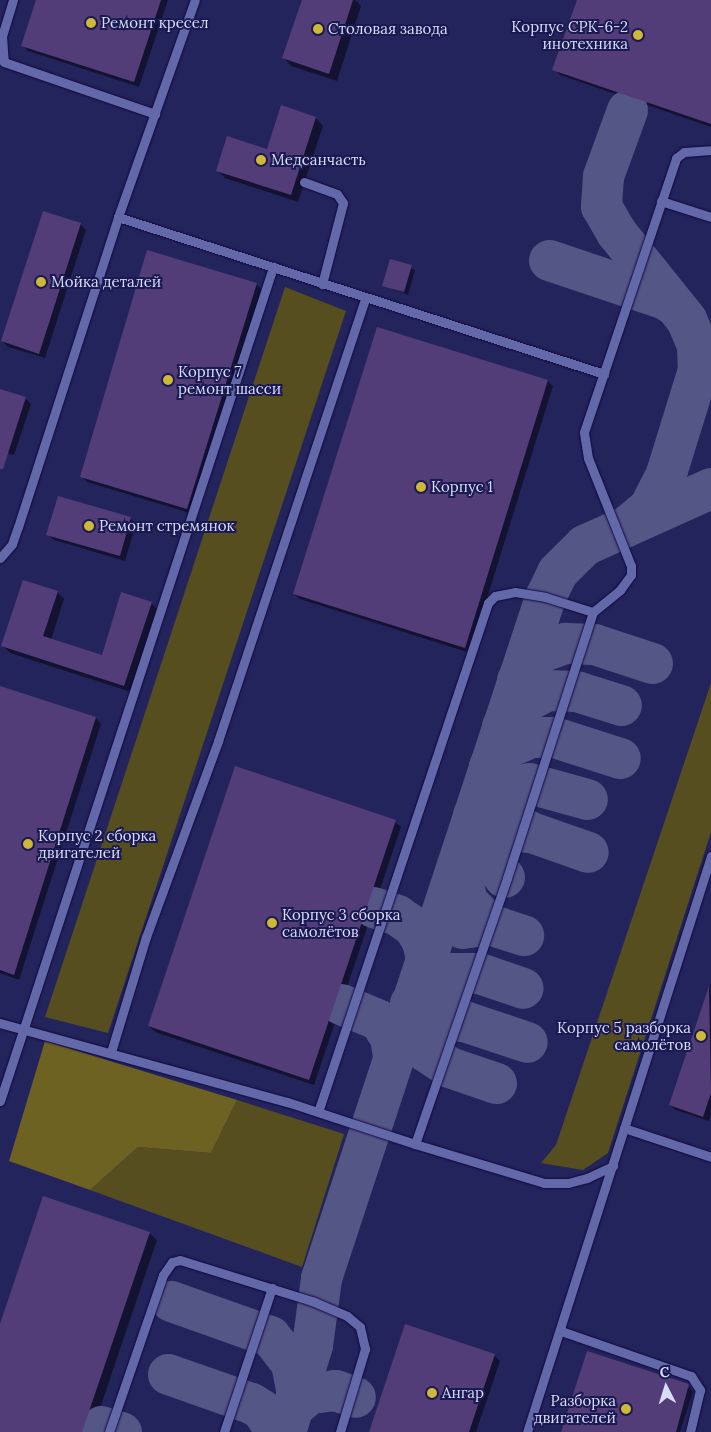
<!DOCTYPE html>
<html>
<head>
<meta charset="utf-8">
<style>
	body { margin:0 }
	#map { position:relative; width:711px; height:1432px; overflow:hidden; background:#24245d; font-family:Lora,serif }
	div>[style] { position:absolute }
	.green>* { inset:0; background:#574e1f }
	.forest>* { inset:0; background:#6e6222 }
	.shadow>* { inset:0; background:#0007 }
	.taxiway>* { height:41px; margin:-20.5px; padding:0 20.5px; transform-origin:20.5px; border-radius:20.5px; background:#545686 }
	.building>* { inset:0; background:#523d78 }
	.roads { filter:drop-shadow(0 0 1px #100840) drop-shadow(0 0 1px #100840) }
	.service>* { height:9px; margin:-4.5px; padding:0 4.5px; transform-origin:4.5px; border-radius:4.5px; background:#6369a8 }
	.dots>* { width:14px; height:14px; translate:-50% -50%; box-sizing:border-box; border:2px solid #1b1951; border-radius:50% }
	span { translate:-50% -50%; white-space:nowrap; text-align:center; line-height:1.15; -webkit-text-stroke:4px #1b1951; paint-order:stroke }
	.poi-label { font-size:15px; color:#d8ddf9 }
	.left { translate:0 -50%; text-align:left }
	.right { translate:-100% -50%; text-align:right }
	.north { position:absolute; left:641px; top:1362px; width:50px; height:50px; -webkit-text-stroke:4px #1b1951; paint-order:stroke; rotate:355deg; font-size:14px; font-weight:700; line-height:20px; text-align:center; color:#d8ddf9 }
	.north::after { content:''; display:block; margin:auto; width:18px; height:22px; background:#d8ddf9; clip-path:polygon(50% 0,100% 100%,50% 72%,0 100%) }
</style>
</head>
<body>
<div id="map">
	<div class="green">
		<div style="clip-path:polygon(285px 287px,346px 311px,108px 1033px,45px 1017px)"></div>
		<div style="clip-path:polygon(711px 683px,711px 832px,608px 1153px,583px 1170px,541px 1163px,556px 1145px)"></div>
		<div style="clip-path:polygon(237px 1100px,344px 1134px,302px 1267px,90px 1190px,138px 1147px,211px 1153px)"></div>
	</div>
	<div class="forest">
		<div style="clip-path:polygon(45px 1041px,237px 1100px,211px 1153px,138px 1147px,90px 1190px,9px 1161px)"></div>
	</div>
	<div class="shadow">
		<div style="clip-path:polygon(38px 0,168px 0,139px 87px,28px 51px,23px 46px)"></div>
		<div style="clip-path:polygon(303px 0,355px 0,361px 6px,337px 81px,291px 66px,284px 58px)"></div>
		<div style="clip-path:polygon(578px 0,711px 0,711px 127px,560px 75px,554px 69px)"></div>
		<div style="clip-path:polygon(282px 107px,316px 118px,323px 126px,298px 202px,225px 178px,217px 170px,268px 150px)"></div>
		<div style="clip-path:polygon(80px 224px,86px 230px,45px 358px,8px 347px,2px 341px)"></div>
		<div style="clip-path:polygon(391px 260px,415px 270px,408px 295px,384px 285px)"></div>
		<div style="clip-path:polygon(256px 284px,262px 290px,193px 514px,87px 482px,82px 477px)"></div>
		<div style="clip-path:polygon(548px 381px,553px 386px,470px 653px,300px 599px,294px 594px)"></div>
		<div style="clip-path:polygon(0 390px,25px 398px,31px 404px,14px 455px,0 451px)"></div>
		<div style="clip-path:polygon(130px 518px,136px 524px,125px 561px,54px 540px,48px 534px)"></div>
		<div style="clip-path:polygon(57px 592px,64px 599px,51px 640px,103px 657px,151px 603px,158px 610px,131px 692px,10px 653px,3px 646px)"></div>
		<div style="clip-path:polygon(0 688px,96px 718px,101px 724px,19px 980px,0 973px)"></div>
		<div style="clip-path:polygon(395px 822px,401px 827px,314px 1085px,155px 1032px,149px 1026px)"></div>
		<div style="clip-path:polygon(711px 984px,711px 1114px,709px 1121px,676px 1110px,670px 1105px)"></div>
		<div style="clip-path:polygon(149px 1233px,157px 1240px,92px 1432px,0 1432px,0 1328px)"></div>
		<div style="clip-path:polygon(588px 1353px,690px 1388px,693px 1392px,680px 1432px,562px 1432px)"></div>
		<div style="clip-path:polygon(494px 1355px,500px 1361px,476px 1432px,371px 1432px)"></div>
	</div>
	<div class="taxiway">
		<div style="left:627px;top:110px;width:70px;rotate:110deg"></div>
		<div style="left:603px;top:176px;width:30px;rotate:94deg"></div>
		<div style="left:601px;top:206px;width:30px;rotate:60deg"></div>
		<div style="left:616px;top:232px;width:112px;rotate:51.2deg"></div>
		<div style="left:686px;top:319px;width:28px;rotate:67deg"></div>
		<div style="left:697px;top:345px;width:25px;rotate:88deg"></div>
		<div style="left:549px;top:260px;width:122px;rotate:18.6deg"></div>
		<div style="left:665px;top:299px;width:9px;rotate:32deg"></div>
		<div style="left:630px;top:523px;width:25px;rotate:-40deg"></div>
		<div style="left:649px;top:507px;width:38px;rotate:-63deg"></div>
		<div style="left:666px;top:473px;width:135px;rotate:-72.8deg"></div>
		<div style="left:517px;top:680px;width:36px;rotate:-51deg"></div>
		<div style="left:540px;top:652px;width:27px;rotate:-20deg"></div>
		<div style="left:565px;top:643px;width:29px;rotate:2deg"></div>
		<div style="left:594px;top:644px;width:61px;rotate:18.1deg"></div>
		<div style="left:502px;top:726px;width:23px;rotate:-56deg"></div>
		<div style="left:515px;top:707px;width:36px;rotate:-28deg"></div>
		<div style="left:547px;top:690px;width:29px;rotate:2deg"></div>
		<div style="left:576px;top:691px;width:47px;rotate:17.3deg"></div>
		<div style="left:531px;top:832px;width:21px;rotate:-152deg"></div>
		<div style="left:512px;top:822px;width:33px;rotate:-123deg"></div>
		<div style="left:494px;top:794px;width:28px;rotate:-100deg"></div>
		<div style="left:489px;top:766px;width:27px;rotate:-45deg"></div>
		<div style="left:508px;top:747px;width:24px;rotate:-24deg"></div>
		<div style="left:530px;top:737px;width:24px"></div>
		<div style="left:554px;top:737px;width:69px;rotate:17.7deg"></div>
		<div style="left:504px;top:877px;width:43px;rotate:-127.4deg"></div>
		<div style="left:478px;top:843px;width:28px;rotate:-100deg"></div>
		<div style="left:473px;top:815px;width:17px;rotate:-50deg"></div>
		<div style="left:484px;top:802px;width:27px;rotate:-33deg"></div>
		<div style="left:507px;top:787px;width:22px;rotate:-10deg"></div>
		<div style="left:529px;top:783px;width:60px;rotate:15.4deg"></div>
		<div style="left:373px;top:907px;width:25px;rotate:18deg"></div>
		<div style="left:397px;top:915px;width:19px;rotate:35deg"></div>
		<div style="left:413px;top:926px;width:17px;rotate:59deg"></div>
		<div style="left:422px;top:941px;width:52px;rotate:76.8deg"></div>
		<div style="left:434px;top:992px;width:27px;rotate:51deg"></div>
		<div style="left:451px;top:1013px;width:15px;rotate:32deg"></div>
		<div style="left:489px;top:924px;width:32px;rotate:-134deg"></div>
		<div style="left:467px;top:901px;width:38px;rotate:-104deg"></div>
		<div style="left:458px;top:864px;width:29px;rotate:-46deg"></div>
		<div style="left:478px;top:843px;width:14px;rotate:-34deg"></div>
		<div style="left:490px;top:835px;width:27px;rotate:-8deg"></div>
		<div style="left:517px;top:831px;width:14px;rotate:4deg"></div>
		<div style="left:531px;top:832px;width:60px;rotate:19.3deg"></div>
		<div style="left:462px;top:928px;width:27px;rotate:-8deg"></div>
		<div style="left:489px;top:924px;width:36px;rotate:18deg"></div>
		<div style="left:341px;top:1004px;width:41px;rotate:22.8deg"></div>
		<div style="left:379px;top:1020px;width:20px;rotate:57deg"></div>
		<div style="left:390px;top:1037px;width:18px;rotate:81deg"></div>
		<div style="left:436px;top:1020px;width:28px;rotate:2deg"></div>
		<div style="left:464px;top:1021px;width:66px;rotate:18.4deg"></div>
		<div style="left:496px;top:1083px;width:50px;rotate:-161.2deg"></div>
		<div style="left:449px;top:1067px;width:29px;rotate:-146deg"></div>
		<div style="left:425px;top:1051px;width:24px;rotate:-118deg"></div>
		<div style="left:414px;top:1030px;width:27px;rotate:-98deg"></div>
		<div style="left:410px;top:1003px;width:30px;rotate:-45deg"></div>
		<div style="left:431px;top:982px;width:23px;rotate:-23deg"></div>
		<div style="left:452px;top:973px;width:27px"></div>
		<div style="left:479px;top:973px;width:46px;rotate:18.8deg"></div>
		<div style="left:171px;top:1301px;width:105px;rotate:19.5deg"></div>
		<div style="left:270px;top:1336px;width:34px;rotate:52deg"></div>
		<div style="left:291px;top:1363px;width:31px;rotate:79deg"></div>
		<div style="left:168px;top:1374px;width:88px;rotate:19.3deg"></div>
		<div style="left:251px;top:1403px;width:13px;rotate:32deg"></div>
		<div style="left:262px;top:1410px;width:26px;rotate:58deg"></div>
		<div style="left:292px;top:1408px;width:21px;rotate:-41deg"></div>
		<div style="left:308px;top:1394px;width:9px;rotate:-13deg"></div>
		<div style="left:317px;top:1392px;width:18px;rotate:-6deg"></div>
		<div style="left:335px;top:1390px;width:21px;rotate:19deg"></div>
		<div style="left:101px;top:1426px;width:21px;rotate:17deg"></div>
		<div style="left:285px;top:1432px;width:91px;rotate:-72.8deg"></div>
		<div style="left:312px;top:1345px;width:68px;rotate:-82.3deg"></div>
		<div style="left:321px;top:1278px;width:717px;rotate:-71.79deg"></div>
		<div style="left:545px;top:597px;width:28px;rotate:-64deg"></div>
		<div style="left:557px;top:572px;width:38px;rotate:-45deg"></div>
		<div style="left:584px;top:545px;width:139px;rotate:-24.2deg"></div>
	</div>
	<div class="building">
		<div style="clip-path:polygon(36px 0,161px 0,134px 82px,21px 46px)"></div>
		<div style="clip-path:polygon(302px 0,353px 0,329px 74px,282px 58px)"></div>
		<div style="clip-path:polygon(577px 0,711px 0,711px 124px,552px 70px)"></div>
		<div style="clip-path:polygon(281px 105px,316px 117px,291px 195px,216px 171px,227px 136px,267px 149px)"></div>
		<div style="clip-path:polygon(43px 211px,81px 223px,39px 354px,1px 341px)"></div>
		<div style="clip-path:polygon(147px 250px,257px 283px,187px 509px,80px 477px)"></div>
		<div style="clip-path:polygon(390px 259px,412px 265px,404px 292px,382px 286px)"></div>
		<div style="clip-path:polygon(377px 327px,548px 380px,465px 648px,293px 594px)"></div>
		<div style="clip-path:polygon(0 389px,26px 397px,3px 469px,0 469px)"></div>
		<div style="clip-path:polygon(58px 496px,131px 517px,120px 556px,46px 535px)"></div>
		<div style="clip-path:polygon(23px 580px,58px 591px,43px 636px,102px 655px,121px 592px,152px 602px,124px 686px,1px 646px)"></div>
		<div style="clip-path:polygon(0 686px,96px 717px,14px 975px,0 970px)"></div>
		<div style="clip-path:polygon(235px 766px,396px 820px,309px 1080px,148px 1026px)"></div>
		<div style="clip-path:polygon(709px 986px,711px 1093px,703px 1117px,669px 1105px)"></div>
		<div style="clip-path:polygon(43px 1196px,150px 1232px,82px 1432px,0 1432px,0 1324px)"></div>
		<div style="clip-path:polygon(405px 1324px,495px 1354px,469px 1432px,369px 1432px)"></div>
		<div style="clip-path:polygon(587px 1351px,689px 1384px,676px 1432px,561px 1432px)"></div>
	</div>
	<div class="roads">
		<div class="service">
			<div style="left:13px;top:0;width:38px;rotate:107deg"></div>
			<div style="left:2px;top:36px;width:26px;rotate:86deg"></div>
			<div style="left:4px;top:62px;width:160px;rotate:19deg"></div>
			<div style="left:304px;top:182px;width:35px;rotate:20deg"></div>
			<div style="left:337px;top:194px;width:11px;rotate:56deg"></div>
			<div style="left:343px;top:203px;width:84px;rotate:104.5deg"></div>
			<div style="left:661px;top:201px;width:52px;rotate:17.7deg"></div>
			<div style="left:118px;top:217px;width:230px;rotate:-70.5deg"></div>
			<div style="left:0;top:558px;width:18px;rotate:-49deg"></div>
			<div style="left:12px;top:544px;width:18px;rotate:-71deg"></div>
			<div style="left:18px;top:527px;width:326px;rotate:-72.1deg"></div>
			<div style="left:118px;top:217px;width:511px;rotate:17.9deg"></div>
			<div style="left:0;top:1023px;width:298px;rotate:15.4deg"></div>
			<div style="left:287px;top:1102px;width:135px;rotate:18.2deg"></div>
			<div style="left:415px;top:1144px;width:281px;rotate:-70.9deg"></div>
			<div style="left:507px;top:878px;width:280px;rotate:-72.1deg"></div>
			<div style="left:593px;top:612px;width:35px;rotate:-39deg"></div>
			<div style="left:620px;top:590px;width:19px;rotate:-54deg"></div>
			<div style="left:631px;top:575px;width:9px;rotate:-90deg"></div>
			<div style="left:631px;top:566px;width:116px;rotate:-111.7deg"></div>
			<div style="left:588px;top:458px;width:26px;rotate:-99deg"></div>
			<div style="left:584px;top:432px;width:289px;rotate:-71.4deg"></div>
			<div style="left:676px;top:158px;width:10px;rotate:-37deg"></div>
			<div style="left:684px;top:152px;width:27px;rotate:-4deg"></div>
			<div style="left:111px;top:1052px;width:120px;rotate:-73.1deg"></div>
			<div style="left:146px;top:937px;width:209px;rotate:-69.8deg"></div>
			<div style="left:218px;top:741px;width:467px;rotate:-71.6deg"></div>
			<div style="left:0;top:1101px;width:878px;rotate:-71.87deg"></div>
			<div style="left:318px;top:1112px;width:537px;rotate:-71.53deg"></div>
			<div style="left:488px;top:603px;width:10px;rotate:-45deg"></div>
			<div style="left:495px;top:596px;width:20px;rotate:-11deg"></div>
			<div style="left:515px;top:592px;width:30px;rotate:9deg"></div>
			<div style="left:545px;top:597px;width:50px;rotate:17.4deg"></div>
			<div style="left:624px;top:1128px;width:92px;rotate:18.4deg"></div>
			<div style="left:415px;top:1144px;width:135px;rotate:16.8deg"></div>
			<div style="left:544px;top:1183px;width:24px"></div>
			<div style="left:568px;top:1183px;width:20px;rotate:-15deg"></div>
			<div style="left:587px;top:1178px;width:29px;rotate:-25deg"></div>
			<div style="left:561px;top:1331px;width:138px;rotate:19.1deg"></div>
			<div style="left:691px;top:1376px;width:17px;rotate:57deg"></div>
			<div style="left:700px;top:1390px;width:43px;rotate:103.4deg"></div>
			<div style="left:109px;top:1432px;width:166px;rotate:-71deg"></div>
			<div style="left:163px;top:1275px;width:16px;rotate:-55deg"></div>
			<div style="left:172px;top:1262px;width:8px;rotate:-14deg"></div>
			<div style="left:180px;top:1260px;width:138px;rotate:17.3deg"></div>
			<div style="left:312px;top:1301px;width:38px;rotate:23deg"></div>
			<div style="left:347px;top:1316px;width:17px;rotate:40deg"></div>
			<div style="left:360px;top:1327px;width:23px;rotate:77deg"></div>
			<div style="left:365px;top:1349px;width:87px;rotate:106.8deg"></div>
			<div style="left:224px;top:1432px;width:152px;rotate:-71.6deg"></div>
			<div style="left:527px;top:1432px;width:605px;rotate:-72.28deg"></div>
		</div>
	</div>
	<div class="dots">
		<div style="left:91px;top:23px;background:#cfb837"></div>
		<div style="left:318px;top:29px;background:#cfb837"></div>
		<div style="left:638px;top:35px;background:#cfb837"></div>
		<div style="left:261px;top:160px;background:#cfb837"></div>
		<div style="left:41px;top:282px;background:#cfb837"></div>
		<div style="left:168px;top:380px;background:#cfb837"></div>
		<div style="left:421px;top:487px;background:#cfb837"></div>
		<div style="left:89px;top:526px;background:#cfb837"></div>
		<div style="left:28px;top:844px;background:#cfb837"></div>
		<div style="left:272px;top:923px;background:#cfb837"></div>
		<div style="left:701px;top:1036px;background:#cfb837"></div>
		<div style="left:432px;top:1393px;background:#cfb837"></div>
		<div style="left:626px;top:1409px;background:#cfb837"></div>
	</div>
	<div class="poi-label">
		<span class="left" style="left:101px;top:23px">Ремонт кресел</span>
		<span class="right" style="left:628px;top:35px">Корпус СРК-6-2<br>инотехника</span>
		<span class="left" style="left:328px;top:29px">Столовая завода</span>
		<span class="left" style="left:271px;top:160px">Медсанчасть</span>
		<span class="left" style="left:51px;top:282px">Мойка деталей</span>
		<span class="left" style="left:178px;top:380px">Корпус 7<br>ремонт шасси</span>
		<span class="left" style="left:431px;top:487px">Корпус 1</span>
		<span class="left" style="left:99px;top:526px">Ремонт стремянок</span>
		<span class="left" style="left:38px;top:844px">Корпус 2 сборка<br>двигателей</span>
		<span class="left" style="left:282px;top:923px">Корпус 3 сборка<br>самолётов</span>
		<span class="right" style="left:691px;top:1036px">Корпус 5 разборка<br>самолётов</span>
		<span class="left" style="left:442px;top:1393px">Ангар</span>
		<span class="right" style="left:616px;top:1409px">Разборка<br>двигателей</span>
	</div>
	<div class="north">С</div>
</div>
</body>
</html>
